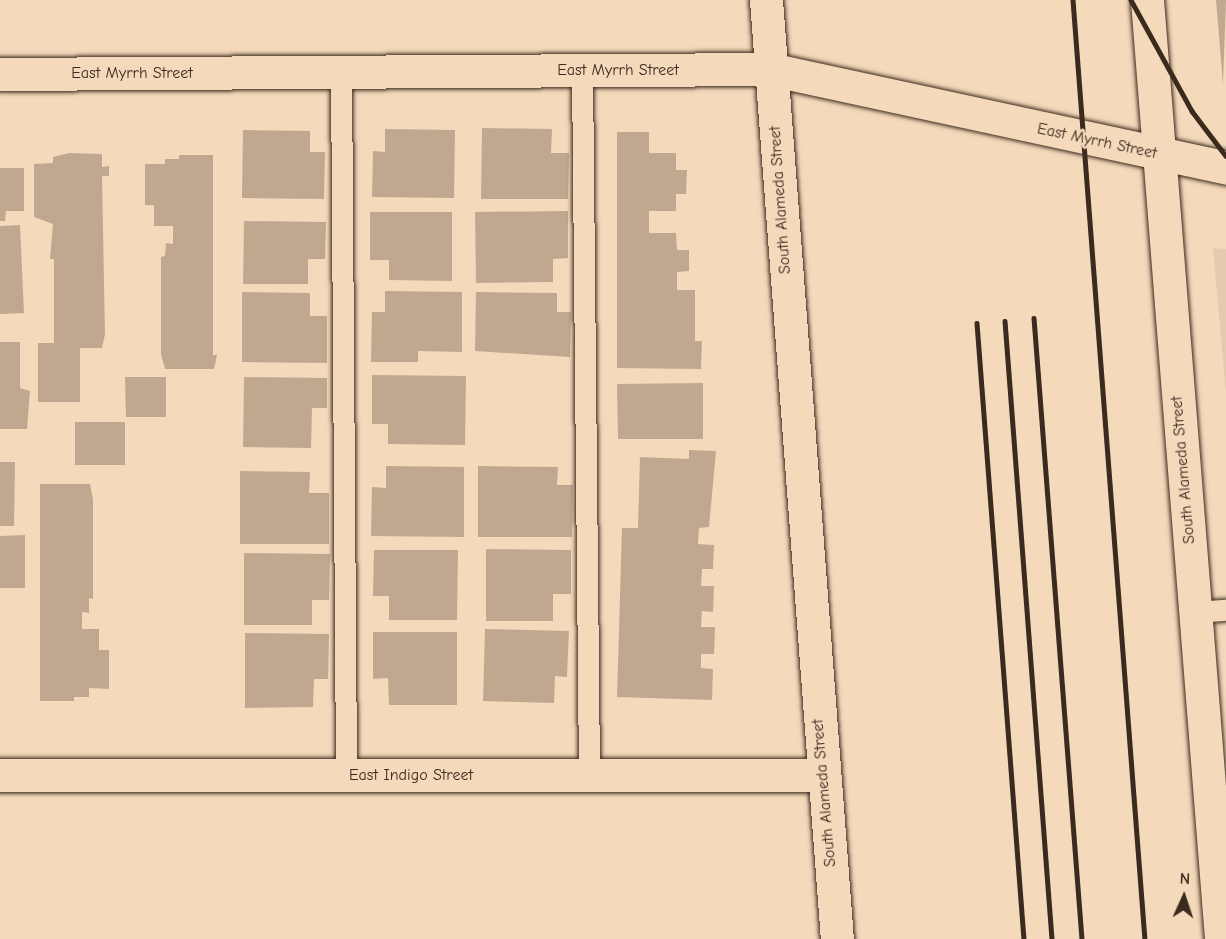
<!DOCTYPE html>
<html>
<head>
<meta charset="utf-8">
<style>
	body { margin:0 }
	#map { position:relative; width:1226px; height:939px; overflow:hidden; background:#f4d9bb; font-family:"Comic Neue",sans-serif }
	div>[style] { position:absolute }
	.built>* { inset:0; background:#e4caae }
	.building>* { inset:0; background:#c0a890 }
	.roads { filter:drop-shadow(0 0 2px #3b2a1e) drop-shadow(0 0 2px #3b2a1e) }
	.lane>* { height:21px; margin:-10.5px; padding:0 10.5px; transform-origin:10.5px; border-radius:10.5px; background:#f4d9bb }
	.street>* { height:33px; margin:-16.5px; padding:0 16.5px; transform-origin:16.5px; border-radius:16.5px; background:#f4d9bb }
	.secondary>* { height:33px; margin:-16.5px; padding:0 16.5px; transform-origin:16.5px; border-radius:16.5px; background:#f4d9bb }
	.primary>* { height:33px; margin:-16.5px; padding:0 16.5px; transform-origin:16.5px; border-radius:16.5px; background:#f4d9bb }
	.rail>* { height:4.5px; margin:-2.25px; padding:0 2.25px; transform-origin:2.25px; border-radius:2.25px; background:#3b2a1e }
	span { translate:-50% -50%; white-space:nowrap; text-align:center; line-height:1.15; -webkit-text-stroke:5px #f4d9bb; paint-order:stroke }
	.street-label { font-size:16px; color:#3b2a1e }
	.north { position:absolute; left:1154px; top:867px; width:60px; height:60px; -webkit-text-stroke:4px #f4d9bb; paint-order:stroke; rotate:3deg; font-size:16px; font-weight:700; line-height:24px; text-align:center; color:#3b2a1e }
	.north::after { content:''; display:block; margin:auto; width:21px; height:27px; background:#3b2a1e; clip-path:polygon(50% 0,100% 100%,50% 72%,0 100%) }
</style>
</head>
<body>
<div id="map">
	<div class="built">
		<div style="clip-path:polygon(1213px 248px,1226px 249px,1226px 393px)"></div>
	</div>
	<div class="building">
		<div style="clip-path:polygon(1216px 0,1226px 0,1223px 84px)"></div>
		<div style="clip-path:polygon(482px 128px,552px 129px,551px 153px,569px 153px,568px 199px,481px 199px)"></div>
		<div style="clip-path:polygon(385px 129px,455px 130px,454px 198px,372px 197px,373px 151px,385px 152px)"></div>
		<div style="clip-path:polygon(243px 130px,310px 131px,310px 152px,325px 152px,324px 199px,242px 198px)"></div>
		<div style="clip-path:polygon(617px 132px,649px 132px,649px 153px,676px 153px,676px 170px,687px 170px,686px 194px,676px 194px,676px 211px,649px 211px,649px 233px,676px 233px,677px 250px,689px 250px,689px 271px,677px 272px,677px 290px,695px 290px,695px 341px,702px 341px,701px 369px,617px 368px)"></div>
		<div style="clip-path:polygon(69px 153px,102px 154px,102px 167px,109px 166px,109px 176px,102px 176px,105px 334px,102px 348px,80px 348px,80px 402px,38px 402px,38px 343px,54px 343px,54px 259px,50px 259px,53px 224px,34px 217px,34px 164px,53px 163px,53px 157px)"></div>
		<div style="clip-path:polygon(179px 155px,213px 155px,213px 355px,217px 355px,214px 369px,165px 369px,161px 354px,161px 257px,165px 256px,166px 243px,173px 244px,173px 226px,154px 226px,154px 205px,145px 205px,145px 164px,165px 164px,165px 159px,179px 159px)"></div>
		<div style="clip-path:polygon(0 168px,24px 168px,24px 211px,6px 211px,5px 221px,0 221px)"></div>
		<div style="clip-path:polygon(568px 211px,568px 258px,553px 259px,553px 282px,476px 283px,475px 212px)"></div>
		<div style="clip-path:polygon(370px 212px,452px 212px,452px 281px,389px 280px,389px 260px,370px 260px)"></div>
		<div style="clip-path:polygon(244px 221px,326px 222px,325px 259px,308px 259px,308px 284px,243px 284px)"></div>
		<div style="clip-path:polygon(20px 225px,24px 313px,0 314px,0 226px)"></div>
		<div style="clip-path:polygon(385px 291px,462px 292px,462px 352px,418px 351px,418px 362px,371px 362px,372px 312px,385px 312px)"></div>
		<div style="clip-path:polygon(242px 292px,310px 293px,310px 316px,327px 316px,327px 363px,242px 362px)"></div>
		<div style="clip-path:polygon(476px 292px,557px 293px,557px 312px,571px 312px,570px 357px,475px 351px)"></div>
		<div style="clip-path:polygon(0 342px,20px 342px,20px 388px,30px 391px,27px 429px,0 429px)"></div>
		<div style="clip-path:polygon(372px 375px,466px 376px,465px 445px,388px 444px,388px 424px,372px 424px)"></div>
		<div style="clip-path:polygon(125px 377px,166px 377px,166px 417px,126px 417px)"></div>
		<div style="clip-path:polygon(244px 377px,327px 378px,327px 408px,312px 408px,311px 448px,243px 447px)"></div>
		<div style="clip-path:polygon(703px 383px,703px 439px,618px 439px,617px 384px)"></div>
		<div style="clip-path:polygon(75px 422px,125px 422px,125px 465px,75px 465px)"></div>
		<div style="clip-path:polygon(689px 450px,716px 451px,709px 527px,699px 528px,698px 544px,714px 545px,713px 569px,702px 569px,701px 586px,714px 586px,713px 612px,702px 611px,701px 627px,715px 627px,714px 654px,701px 654px,701px 668px,713px 669px,712px 700px,617px 697px,622px 528px,638px 528px,640px 457px,689px 459px)"></div>
		<div style="clip-path:polygon(0 462px,15px 462px,14px 526px,0 526px)"></div>
		<div style="clip-path:polygon(386px 466px,464px 467px,464px 537px,371px 536px,372px 487px,386px 488px)"></div>
		<div style="clip-path:polygon(478px 466px,558px 467px,557px 485px,573px 485px,572px 537px,478px 537px)"></div>
		<div style="clip-path:polygon(240px 471px,310px 472px,309px 493px,329px 493px,329px 544px,240px 544px)"></div>
		<div style="clip-path:polygon(40px 484px,90px 484px,93px 499px,93px 599px,89px 598px,89px 613px,82px 612px,82px 629px,99px 629px,99px 650px,109px 650px,109px 689px,89px 688px,89px 697px,74px 697px,74px 701px,40px 701px)"></div>
		<div style="clip-path:polygon(25px 535px,25px 588px,0 588px,0 536px)"></div>
		<div style="clip-path:polygon(486px 549px,571px 550px,571px 594px,553px 594px,553px 621px,486px 621px)"></div>
		<div style="clip-path:polygon(374px 550px,458px 550px,457px 620px,389px 620px,389px 596px,373px 596px)"></div>
		<div style="clip-path:polygon(244px 553px,330px 554px,329px 600px,312px 600px,312px 625px,244px 625px)"></div>
		<div style="clip-path:polygon(485px 629px,569px 631px,567px 677px,555px 676px,554px 703px,483px 701px)"></div>
		<div style="clip-path:polygon(373px 632px,457px 632px,457px 705px,389px 705px,388px 678px,373px 679px)"></div>
		<div style="clip-path:polygon(245px 633px,329px 634px,328px 679px,314px 679px,313px 707px,245px 708px)"></div>
	</div>
	<div class="roads">
		<div class="lane">
			<div style="left:582px;top:70px;width:705px;rotate:89.43deg"></div>
			<div style="left:341px;top:71px;width:704px;rotate:89.59deg"></div>
			<div style="left:1195px;top:612px;width:31px;rotate:-4deg"></div>
		</div>
		<div class="street">
			<div style="left:0;top:775px;width:822px"></div>
		</div>
		<div class="secondary">
			<div style="left:1147px;top:0;width:942px;rotate:85.49deg"></div>
			<div style="left:0;top:74px;width:770px;rotate:-0.37deg"></div>
			<div style="left:770px;top:69px;width:467px;rotate:12.2deg"></div>
		</div>
		<div class="primary">
			<div style="left:766px;top:0;width:942px;rotate:85.68deg"></div>
		</div>
	</div>
	<div class="rail">
		<div style="left:1073px;top:0;width:942px;rotate:85.62deg"></div>
		<div style="left:1131px;top:0;width:127px;rotate:61.2deg"></div>
		<div style="left:1192px;top:111px;width:56px;rotate:52.9deg"></div>
		<div style="left:1034px;top:318px;width:623px;rotate:85.58deg"></div>
		<div style="left:1005px;top:321px;width:620px;rotate:85.65deg"></div>
		<div style="left:977px;top:323px;width:618px;rotate:85.64deg"></div>
	</div>
	<div class="street-label">
		<span style="left:618px;top:70px">East Myrrh Street</span>
		<span style="left:132px;top:73px">East Myrrh Street</span>
		<span style="left:1097px;top:141px;rotate:12deg">East Myrrh Street</span>
		<span style="left:780px;top:200px;rotate:-94deg">South Alameda Street</span>
		<span style="left:1183px;top:470px;rotate:-95deg">South Alameda Street</span>
		<span style="left:411px;top:775px">East Indigo Street</span>
		<span style="left:824px;top:793px;rotate:-95deg">South Alameda Street</span>
	</div>
	<div class="north">N</div>
</div>
</body>
</html>
